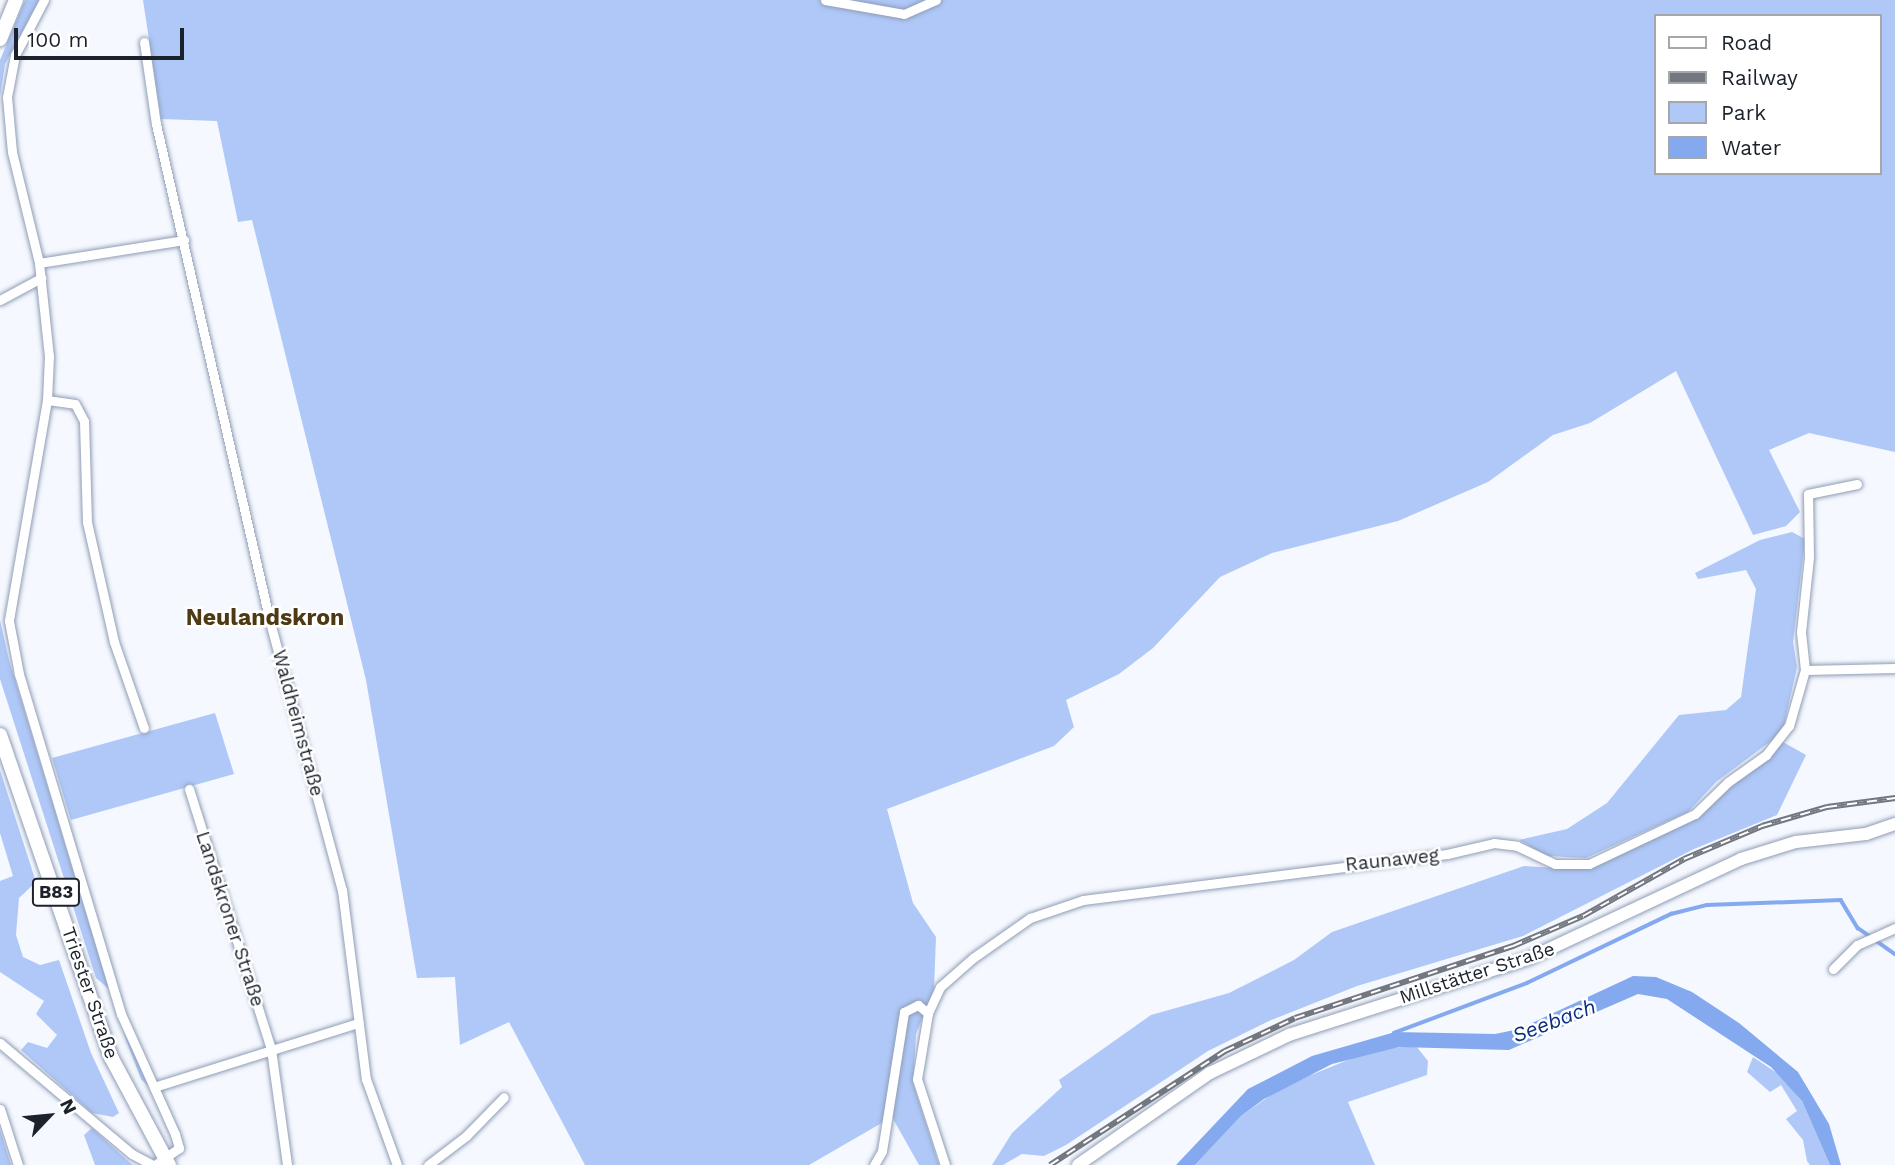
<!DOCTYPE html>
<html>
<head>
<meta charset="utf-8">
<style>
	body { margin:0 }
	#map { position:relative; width:1895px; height:1165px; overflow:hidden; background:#f5f8fe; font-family:"Work Sans",sans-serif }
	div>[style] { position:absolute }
	.green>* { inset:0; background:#afc8f8 }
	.water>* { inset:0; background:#84a9ef }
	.stream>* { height:3.5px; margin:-1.75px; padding:0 1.75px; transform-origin:1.75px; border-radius:1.75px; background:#84a9ef }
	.roads { filter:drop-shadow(0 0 2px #8f9db6) drop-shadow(0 0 2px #8f9db6) }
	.street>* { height:9px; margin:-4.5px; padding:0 4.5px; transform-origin:4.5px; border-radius:4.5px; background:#fff }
	.secondary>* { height:12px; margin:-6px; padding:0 6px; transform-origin:6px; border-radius:6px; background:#fff }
	.primary>* { height:14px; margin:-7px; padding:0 7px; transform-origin:7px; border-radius:7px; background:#fff }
	.rail>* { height:6px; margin-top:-3px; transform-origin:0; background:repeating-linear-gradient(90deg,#fff 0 10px,#727780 0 20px); box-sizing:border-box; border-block:2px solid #727780 }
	span { translate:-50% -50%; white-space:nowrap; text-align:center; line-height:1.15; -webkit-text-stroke:5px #fff; paint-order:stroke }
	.shield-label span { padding:2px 5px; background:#fff; border:2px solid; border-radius:5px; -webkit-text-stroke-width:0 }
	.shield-label { font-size:18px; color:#1c222c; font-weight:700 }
	.street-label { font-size:19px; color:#1c222c }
	.water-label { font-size:21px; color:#0b2f7e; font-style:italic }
	.quarter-label { font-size:23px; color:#4d3a14; font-weight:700 }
	.legend { position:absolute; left:1654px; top:14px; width:228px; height:161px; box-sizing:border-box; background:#fff; border:2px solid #a4a7ab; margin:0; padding:9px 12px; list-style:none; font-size:21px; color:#1c222c }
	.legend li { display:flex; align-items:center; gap:14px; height:35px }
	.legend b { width:35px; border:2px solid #a4a7ab }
	.north { position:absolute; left:14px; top:1081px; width:70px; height:70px; -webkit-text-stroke:5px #fff; paint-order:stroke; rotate:64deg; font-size:19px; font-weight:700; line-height:28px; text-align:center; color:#1c222c }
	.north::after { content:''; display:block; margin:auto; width:24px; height:32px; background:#1c222c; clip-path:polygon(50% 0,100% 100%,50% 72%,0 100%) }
	.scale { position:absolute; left:14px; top:28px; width:170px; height:32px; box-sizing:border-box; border:4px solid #1c222c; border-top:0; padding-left:9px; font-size:21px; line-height:24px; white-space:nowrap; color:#1c222c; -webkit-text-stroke:5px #fff; paint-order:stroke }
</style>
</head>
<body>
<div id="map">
	<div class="green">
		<div style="clip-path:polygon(25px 0,39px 0,5px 64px,0 97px,0 60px)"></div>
		<div style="clip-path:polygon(evenodd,143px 0,1895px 0,1895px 452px,1809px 433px,1769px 450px,1800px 512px,1786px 526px,1753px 535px,1676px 371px,1590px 423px,1553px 435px,1488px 482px,1398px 521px,1272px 553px,1220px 577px,1153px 648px,1119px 674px,1066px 700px,1074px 727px,1054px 746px,887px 809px,913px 903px,936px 937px,934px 989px,916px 1034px,913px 1083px,939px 1165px,919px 1165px,892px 1117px,809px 1165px,585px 1165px,509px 1022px,460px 1045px,455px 977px,417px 978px,366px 680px,252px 220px,238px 222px,217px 121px,161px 119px,143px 0,1655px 16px,1879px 16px,1879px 173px,1655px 173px,1655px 16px)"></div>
		<div style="clip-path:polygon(1792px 532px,1805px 539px,1793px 642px,1797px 667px,1784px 725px,1775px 738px,1716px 782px,1688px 812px,1586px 858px,1547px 856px,1519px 840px,1567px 829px,1607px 803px,1679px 715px,1726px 710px,1741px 697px,1756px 589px,1746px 570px,1698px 579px,1695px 573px,1760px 540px)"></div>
		<div style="clip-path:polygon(0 620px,9px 660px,109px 989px,96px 978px,0 679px)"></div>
		<div style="clip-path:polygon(215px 713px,234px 774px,71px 820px,52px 758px)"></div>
		<div style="clip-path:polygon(1783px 742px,1806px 755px,1777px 815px,1694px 849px,1523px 936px,1357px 986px,1269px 1021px,1208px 1051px,1066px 1145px,1044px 1156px,1022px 1154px,1003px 1165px,992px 1165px,1012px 1133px,1062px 1087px,1059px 1080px,1151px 1015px,1229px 993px,1294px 960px,1332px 932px,1524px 866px,1575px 869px,1599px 865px,1691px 820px)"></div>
		<div style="clip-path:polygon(0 770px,36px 882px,19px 898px,16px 935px,23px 957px,40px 965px,59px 960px,91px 1053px,119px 1113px,113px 1117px,92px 1113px,21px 1050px,28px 1042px,47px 1048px,57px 1035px,36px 1014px,44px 1001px,0 972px,0 881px,13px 876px,0 833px)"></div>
		<div style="clip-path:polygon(123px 1032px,139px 1060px,150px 1088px,141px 1079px)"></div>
		<div style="clip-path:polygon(1416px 1046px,1428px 1061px,1427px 1075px,1348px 1102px,1375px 1165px,1195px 1165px,1241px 1116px,1284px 1086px,1375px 1049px)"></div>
		<div style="clip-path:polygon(1753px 1057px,1780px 1075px,1802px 1101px,1830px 1165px,1810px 1165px,1807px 1161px,1803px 1140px,1786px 1119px,1797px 1111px,1781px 1085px,1770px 1092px,1747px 1072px)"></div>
		<div style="clip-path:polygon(92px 1128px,128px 1161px,133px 1165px,95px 1165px,84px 1135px)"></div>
		<div style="clip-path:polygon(0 1130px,11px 1165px,0 1165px)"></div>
	</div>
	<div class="water">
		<div style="clip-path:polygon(1633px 976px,1656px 977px,1692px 992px,1739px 1023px,1798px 1072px,1829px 1124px,1841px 1165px,1830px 1165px,1802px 1101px,1771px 1067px,1667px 999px,1638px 994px,1509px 1050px,1399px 1047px,1332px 1064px,1264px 1099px,1241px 1116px,1195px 1165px,1176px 1165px,1248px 1089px,1312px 1056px,1395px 1032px,1495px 1034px,1519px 1029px)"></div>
	</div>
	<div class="stream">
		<div style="left:1394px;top:1033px;width:142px;rotate:-20.6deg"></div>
		<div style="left:1527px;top:983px;width:160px;rotate:-25.6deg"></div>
		<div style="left:1671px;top:914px;width:37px;rotate:-14deg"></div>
		<div style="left:1707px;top:905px;width:134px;rotate:-2.1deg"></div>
		<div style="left:1841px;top:900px;width:33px;rotate:59deg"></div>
		<div style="left:1858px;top:928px;width:45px;rotate:35.1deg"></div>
	</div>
	<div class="roads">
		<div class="street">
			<div style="left:44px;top:0;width:62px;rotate:117.8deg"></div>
			<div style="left:15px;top:55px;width:43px;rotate:100.8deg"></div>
			<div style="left:7px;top:97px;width:55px;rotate:84.8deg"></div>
			<div style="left:12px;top:152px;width:114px;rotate:76.3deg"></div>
			<div style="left:39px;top:263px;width:94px;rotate:83.9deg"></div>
			<div style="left:49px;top:356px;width:44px;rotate:92.6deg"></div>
			<div style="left:47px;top:400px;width:224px;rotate:99.8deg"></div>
			<div style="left:9px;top:621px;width:54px;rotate:79.3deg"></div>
			<div style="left:19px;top:674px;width:355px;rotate:73.3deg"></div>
			<div style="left:121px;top:1014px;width:132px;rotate:65.8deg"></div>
			<div style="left:175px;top:1134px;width:15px;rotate:74deg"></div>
			<div style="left:179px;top:1148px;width:29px;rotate:145deg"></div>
			<div style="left:825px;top:0;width:80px;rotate:10deg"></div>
			<div style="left:904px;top:14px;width:35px;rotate:-24deg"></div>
			<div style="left:144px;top:42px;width:83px;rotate:81.7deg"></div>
			<div style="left:156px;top:124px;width:511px;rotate:77.11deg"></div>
			<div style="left:270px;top:622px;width:278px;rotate:75deg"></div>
			<div style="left:342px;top:890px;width:191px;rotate:82.8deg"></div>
			<div style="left:366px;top:1079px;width:91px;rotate:70.2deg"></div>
			<div style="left:39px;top:263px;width:147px;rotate:-9deg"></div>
			<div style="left:0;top:300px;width:47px;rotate:-28.2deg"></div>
			<div style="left:47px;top:400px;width:28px;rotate:8deg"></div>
			<div style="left:75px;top:404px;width:19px;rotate:62deg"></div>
			<div style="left:84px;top:421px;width:101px;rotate:88.3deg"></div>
			<div style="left:87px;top:522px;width:123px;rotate:77.3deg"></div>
			<div style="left:114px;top:642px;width:91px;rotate:70.8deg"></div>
			<div style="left:1805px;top:670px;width:38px;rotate:-96deg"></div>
			<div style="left:1801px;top:632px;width:75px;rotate:-83.9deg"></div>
			<div style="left:1809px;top:557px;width:63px;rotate:-90.9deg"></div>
			<div style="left:1808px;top:494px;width:50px;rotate:-11.5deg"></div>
			<div style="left:189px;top:789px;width:273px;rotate:72.5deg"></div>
			<div style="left:271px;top:1049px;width:117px;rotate:82.1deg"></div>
			<div style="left:1833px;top:969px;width:34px;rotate:-45deg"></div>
			<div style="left:1857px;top:945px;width:42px;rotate:-24.1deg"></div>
			<div style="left:0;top:1043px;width:172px;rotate:40.1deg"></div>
			<div style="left:132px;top:1154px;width:24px;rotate:28deg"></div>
			<div style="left:157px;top:1086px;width:211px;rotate:-17.4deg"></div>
			<div style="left:0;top:1109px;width:59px;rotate:72.2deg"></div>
			<div style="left:428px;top:1165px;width:48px;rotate:-37.3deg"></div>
			<div style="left:466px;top:1136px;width:54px;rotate:-45.7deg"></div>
			<div style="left:874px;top:1165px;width:16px;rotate:-60deg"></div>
			<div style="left:882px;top:1151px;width:141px;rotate:-81deg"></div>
			<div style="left:904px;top:1012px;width:16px;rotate:-27deg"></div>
			<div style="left:918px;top:1005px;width:13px;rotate:39deg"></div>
			<div style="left:945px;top:1165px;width:90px;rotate:-108deg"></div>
			<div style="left:917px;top:1079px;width:67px;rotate:-80.5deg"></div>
			<div style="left:928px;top:1013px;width:29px;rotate:-65deg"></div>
			<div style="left:940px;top:987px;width:44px;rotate:-41.3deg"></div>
			<div style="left:973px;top:958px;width:70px;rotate:-35.1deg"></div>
			<div style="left:1030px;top:918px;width:56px;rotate:-18.8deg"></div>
			<div style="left:1083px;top:900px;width:367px;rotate:-7.2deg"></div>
			<div style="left:1447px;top:854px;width:48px;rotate:-13.2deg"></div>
			<div style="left:1494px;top:843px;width:23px;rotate:7deg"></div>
			<div style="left:1517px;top:846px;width:42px;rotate:25.3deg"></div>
			<div style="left:1555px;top:864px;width:34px"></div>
			<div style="left:1589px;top:864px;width:117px;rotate:-25.3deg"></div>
			<div style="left:1695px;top:814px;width:46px;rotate:-44.1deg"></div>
			<div style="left:1728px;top:782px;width:47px;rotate:-35.4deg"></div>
			<div style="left:1766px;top:755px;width:37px;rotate:-52deg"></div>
			<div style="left:1789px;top:726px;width:58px;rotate:-74.1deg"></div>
			<div style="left:1805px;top:670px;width:90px;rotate:-1.3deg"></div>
		</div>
		<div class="secondary">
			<div style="left:1078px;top:1165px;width:161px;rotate:-34.9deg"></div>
			<div style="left:1210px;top:1073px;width:88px;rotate:-25.7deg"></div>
			<div style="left:1289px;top:1035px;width:253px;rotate:-17.7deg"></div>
			<div style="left:1530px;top:958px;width:233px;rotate:-25.1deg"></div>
			<div style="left:1741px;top:859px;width:58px;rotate:-17.2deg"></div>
			<div style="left:1796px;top:842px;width:70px;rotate:-6.5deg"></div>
			<div style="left:1866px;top:834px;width:31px;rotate:-19deg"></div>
		</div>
		<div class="primary">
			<div style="left:0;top:39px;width:42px;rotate:-67.7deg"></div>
			<div style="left:0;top:735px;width:341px;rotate:71deg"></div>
			<div style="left:111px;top:1057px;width:123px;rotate:61.8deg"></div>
		</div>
	</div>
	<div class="rail">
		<div style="left:1050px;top:1165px;width:209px;rotate:-33.1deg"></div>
		<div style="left:1225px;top:1051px;width:77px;rotate:-25.2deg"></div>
		<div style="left:1295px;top:1018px;width:230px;rotate:-18.3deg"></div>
		<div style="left:1513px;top:946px;width:76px;rotate:-23.2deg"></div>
		<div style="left:1583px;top:916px;width:116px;rotate:-29.4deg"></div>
		<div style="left:1684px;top:859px;width:85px;rotate:-22.9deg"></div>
		<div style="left:1762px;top:826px;width:68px;rotate:-16.3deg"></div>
		<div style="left:1827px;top:807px;width:69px;rotate:-7.5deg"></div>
	</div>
	<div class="shield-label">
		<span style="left:56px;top:892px">B83</span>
	</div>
	<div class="street-label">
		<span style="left:298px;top:723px;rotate:75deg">Waldheimstraße</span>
		<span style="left:1392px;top:860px;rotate:-6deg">Raunaweg</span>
		<span style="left:230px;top:919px;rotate:72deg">Landskroner Straße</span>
		<span style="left:1477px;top:973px;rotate:-18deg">Millstätter Straße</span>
		<span style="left:90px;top:993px;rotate:71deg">Triester Straße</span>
	</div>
	<div class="water-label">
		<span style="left:1554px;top:1021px;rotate:-21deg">Seebach</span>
	</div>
	<div class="quarter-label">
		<span style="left:265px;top:618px">Neulandskron</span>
	</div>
	<ul class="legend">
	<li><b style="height:9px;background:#fff"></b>Road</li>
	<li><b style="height:9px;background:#727780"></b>Railway</li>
	<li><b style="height:19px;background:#afc8f8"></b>Park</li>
	<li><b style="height:19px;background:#84a9ef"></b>Water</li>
	</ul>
	<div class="north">N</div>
	<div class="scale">100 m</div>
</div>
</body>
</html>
